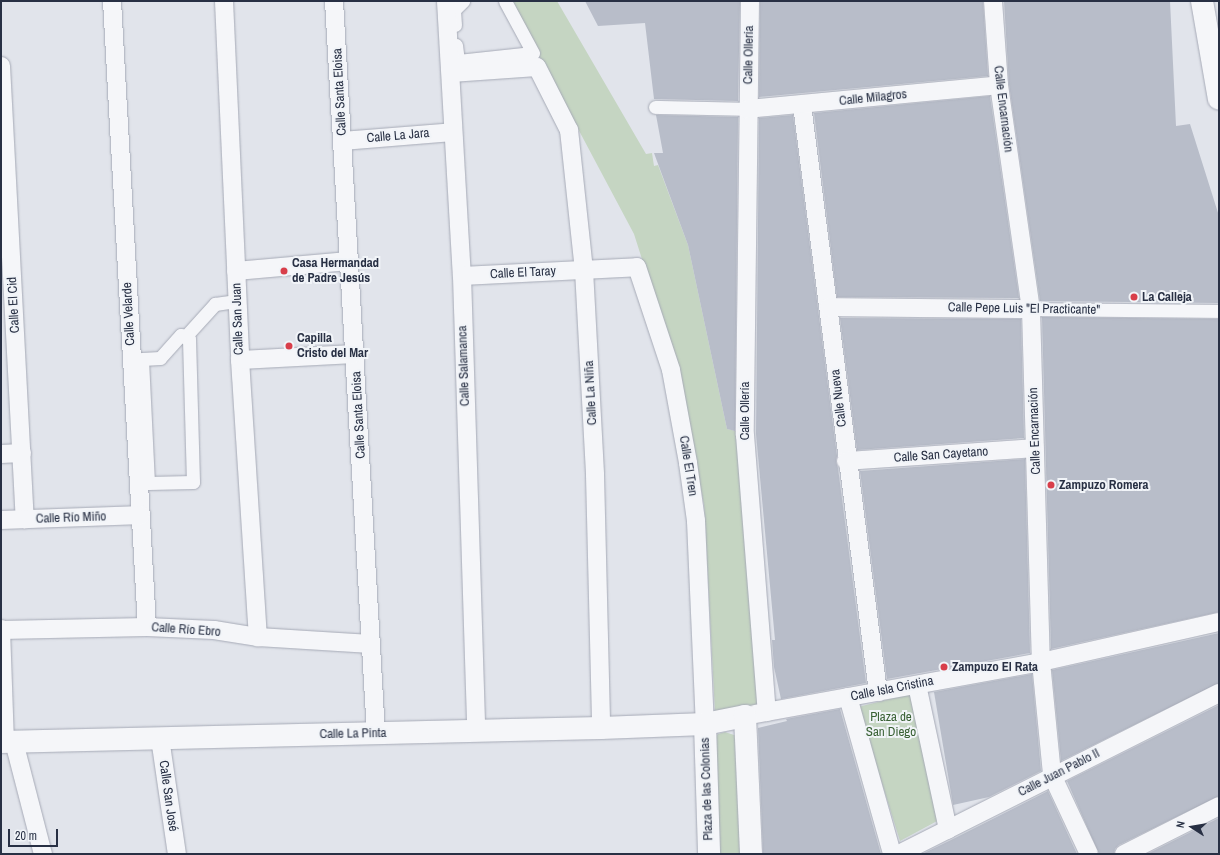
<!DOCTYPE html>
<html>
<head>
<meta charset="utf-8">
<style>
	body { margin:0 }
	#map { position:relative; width:1220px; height:855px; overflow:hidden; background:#e1e4eb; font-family:"Archivo Narrow",sans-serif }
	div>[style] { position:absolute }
	.green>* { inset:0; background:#c5d5c2 }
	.building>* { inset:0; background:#b8bdc9 }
	.roads { filter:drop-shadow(0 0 1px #a6aab6) drop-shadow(0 0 1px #a6aab6) }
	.pedestrian>* { height:13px; margin:-6.5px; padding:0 6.5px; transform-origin:6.5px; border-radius:6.5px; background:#f5f6f9 }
	.minor>* { height:18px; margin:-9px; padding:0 9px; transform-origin:9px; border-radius:9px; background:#f5f6f9 }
	.tertiary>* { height:22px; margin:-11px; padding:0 11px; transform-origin:11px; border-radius:11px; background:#f5f6f9 }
	.dots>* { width:11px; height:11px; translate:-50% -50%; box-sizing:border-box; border:2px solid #f1f4f8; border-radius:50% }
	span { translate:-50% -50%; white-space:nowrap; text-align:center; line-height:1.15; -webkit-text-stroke:4px #f1f4f8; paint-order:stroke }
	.street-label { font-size:13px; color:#283044 }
	.poi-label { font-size:13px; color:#283044; font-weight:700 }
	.left { translate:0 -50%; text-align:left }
	.park-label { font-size:13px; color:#396134 }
	.frame { position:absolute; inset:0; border:2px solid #283044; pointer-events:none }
	.north { position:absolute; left:1172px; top:807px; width:40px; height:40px; -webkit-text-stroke:3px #f1f4f8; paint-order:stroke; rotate:282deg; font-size:11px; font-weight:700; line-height:16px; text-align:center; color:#283044 }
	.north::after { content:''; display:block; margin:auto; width:14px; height:18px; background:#283044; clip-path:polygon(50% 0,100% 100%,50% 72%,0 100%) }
	.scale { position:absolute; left:8px; top:829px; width:50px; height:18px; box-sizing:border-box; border:2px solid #283044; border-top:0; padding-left:5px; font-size:12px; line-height:14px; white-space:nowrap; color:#283044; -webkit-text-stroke:3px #f1f4f8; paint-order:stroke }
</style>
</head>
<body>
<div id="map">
	<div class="green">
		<div style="clip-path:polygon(510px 1px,557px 1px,646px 154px,652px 153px,654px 166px,658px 165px,688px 245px,727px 429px,736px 431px,761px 706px,715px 712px,704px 505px,677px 369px,634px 234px)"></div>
		<div style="clip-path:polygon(910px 694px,939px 820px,900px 841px,858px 707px)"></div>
		<div style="clip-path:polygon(725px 732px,737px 736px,746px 854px,716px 854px,713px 740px,718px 734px)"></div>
	</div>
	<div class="building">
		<div style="clip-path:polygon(585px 1px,740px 1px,738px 101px,654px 99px,645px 23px,598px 26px)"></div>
		<div style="clip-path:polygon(760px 1px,983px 1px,988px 76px,759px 97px)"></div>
		<div style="clip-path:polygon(1004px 1px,1170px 1px,1176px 126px,1190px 124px,1219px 216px,1219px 303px,1040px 301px,1009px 84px)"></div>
		<div style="clip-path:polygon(990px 96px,1019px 298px,837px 297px,814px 113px)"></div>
		<div style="clip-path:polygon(656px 115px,738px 117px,735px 431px,727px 429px,688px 245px,654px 153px,663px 153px)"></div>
		<div style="clip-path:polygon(793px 115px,837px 456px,836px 462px,838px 468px,866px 683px,781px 699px,774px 667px,772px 640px,775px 640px,756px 434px,759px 118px)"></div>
		<div style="clip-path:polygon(1042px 317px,1219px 319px,1219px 612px,1051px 649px)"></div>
		<div style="clip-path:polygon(840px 318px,1021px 319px,1024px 438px,857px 450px)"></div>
		<div style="clip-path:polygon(1025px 459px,1030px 653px,887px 679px,860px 471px)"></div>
		<div style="clip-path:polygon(1219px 633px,1219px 683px,1061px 761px,1052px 670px)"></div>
		<div style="clip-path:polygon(1032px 674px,1041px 771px,989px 797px,953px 805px,934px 692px)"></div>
		<div style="clip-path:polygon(1219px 705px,1219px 796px,1119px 845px,1115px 849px,1114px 854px,1099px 854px,1067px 781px)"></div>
		<div style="clip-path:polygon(840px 709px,881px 854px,763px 854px,758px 728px,787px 721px,786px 719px)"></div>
		<div style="clip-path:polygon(1048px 791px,1077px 854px,922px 854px,951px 840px)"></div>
		<div style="clip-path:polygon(1219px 818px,1219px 854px,1147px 854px)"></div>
	</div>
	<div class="roads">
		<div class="pedestrian">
			<div style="left:455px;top:25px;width:15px;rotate:-94deg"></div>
			<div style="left:454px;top:10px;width:13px;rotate:-45deg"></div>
			<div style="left:456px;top:45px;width:16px;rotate:83deg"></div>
			<div style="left:458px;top:61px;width:75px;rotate:-6.1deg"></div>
			<div style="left:533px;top:53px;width:59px;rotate:-118.3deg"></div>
			<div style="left:655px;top:107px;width:92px;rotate:1.2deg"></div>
			<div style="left:1031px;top:309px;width:188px;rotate:0.6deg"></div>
			<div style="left:181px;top:335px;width:9px;rotate:27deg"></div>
			<div style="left:189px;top:339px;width:143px;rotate:88.4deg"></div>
			<div style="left:193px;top:482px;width:45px;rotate:178.7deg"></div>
			<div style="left:148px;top:483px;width:124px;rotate:-92.8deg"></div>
			<div style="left:142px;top:359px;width:18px;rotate:-3deg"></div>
			<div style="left:160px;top:358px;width:31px;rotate:-48deg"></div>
			<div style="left:185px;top:337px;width:45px;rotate:-47.7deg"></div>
			<div style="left:215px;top:304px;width:22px;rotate:-8deg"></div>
		</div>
		<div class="minor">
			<div style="left:112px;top:1px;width:627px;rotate:86.8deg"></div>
			<div style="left:224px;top:1px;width:359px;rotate:87.4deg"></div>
			<div style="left:240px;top:360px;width:278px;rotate:86.3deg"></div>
			<div style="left:334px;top:1px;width:733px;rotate:86.72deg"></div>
			<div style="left:446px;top:1px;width:275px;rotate:86.7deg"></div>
			<div style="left:462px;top:276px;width:455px;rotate:88.2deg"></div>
			<div style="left:750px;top:1px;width:434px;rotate:90.7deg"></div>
			<div style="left:745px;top:435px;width:278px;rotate:85.5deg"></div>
			<div style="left:993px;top:1px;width:84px;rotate:85.9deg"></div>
			<div style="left:999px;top:85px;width:226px;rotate:81.9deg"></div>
			<div style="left:1031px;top:309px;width:353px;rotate:88.4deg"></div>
			<div style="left:1041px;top:662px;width:114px;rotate:84.4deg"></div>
			<div style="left:1052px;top:775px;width:87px;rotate:64.9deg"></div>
			<div style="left:1px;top:66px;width:454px;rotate:87deg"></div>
			<div style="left:451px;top:73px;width:86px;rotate:-4deg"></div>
			<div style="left:537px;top:67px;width:71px;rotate:63.1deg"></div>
			<div style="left:569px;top:130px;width:141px;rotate:83.9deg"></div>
			<div style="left:584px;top:270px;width:205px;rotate:86.9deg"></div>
			<div style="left:595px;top:475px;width:253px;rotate:88.6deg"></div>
			<div style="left:802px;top:105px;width:592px;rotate:82.62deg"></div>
			<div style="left:747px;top:109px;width:253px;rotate:-5.4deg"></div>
			<div style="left:342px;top:141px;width:111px;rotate:-4.6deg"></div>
			<div style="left:236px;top:271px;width:113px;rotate:-5.1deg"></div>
			<div style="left:462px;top:276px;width:175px;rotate:-2.9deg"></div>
			<div style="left:637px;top:267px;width:108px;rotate:71.7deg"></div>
			<div style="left:671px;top:370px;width:95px;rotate:79.6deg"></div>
			<div style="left:688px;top:463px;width:59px;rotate:82.1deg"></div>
			<div style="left:696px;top:521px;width:203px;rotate:87.5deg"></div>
			<div style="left:829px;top:307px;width:202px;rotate:0.6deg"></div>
			<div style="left:240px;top:360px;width:115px;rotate:-3deg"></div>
			<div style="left:1px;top:454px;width:21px;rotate:-3deg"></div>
			<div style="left:846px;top:461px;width:189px;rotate:-3.9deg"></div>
			<div style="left:1px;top:520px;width:140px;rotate:-2deg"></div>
			<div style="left:1px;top:629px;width:113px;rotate:88deg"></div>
			<div style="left:1px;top:630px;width:146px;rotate:-1.2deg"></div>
			<div style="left:147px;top:627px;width:67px;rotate:2.6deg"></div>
			<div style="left:214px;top:630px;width:45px;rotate:9deg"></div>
			<div style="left:258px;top:637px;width:113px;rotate:3.5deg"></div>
			<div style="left:917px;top:685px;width:148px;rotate:77.9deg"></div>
			<div style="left:848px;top:697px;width:163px;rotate:74.3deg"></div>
			<div style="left:755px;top:714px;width:291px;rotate:-10.3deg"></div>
			<div style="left:1041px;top:662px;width:182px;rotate:-12.7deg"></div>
			<div style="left:160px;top:738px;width:117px;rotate:81.7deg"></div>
			<div style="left:14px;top:742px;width:116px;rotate:75.5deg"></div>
			<div style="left:899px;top:854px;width:358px;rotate:-26.7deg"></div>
			<div style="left:1124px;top:854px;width:106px;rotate:-26.8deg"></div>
		</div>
		<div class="tertiary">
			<div style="left:1202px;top:1px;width:99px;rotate:80.2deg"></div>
			<div style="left:705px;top:724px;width:130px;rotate:88.2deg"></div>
			<div style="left:1px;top:742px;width:600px;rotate:-1.34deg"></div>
			<div style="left:601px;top:728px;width:104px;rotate:-2.2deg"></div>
			<div style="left:705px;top:724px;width:41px;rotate:-11.3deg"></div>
			<div style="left:745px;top:716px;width:138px;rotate:87.5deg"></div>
		</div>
	</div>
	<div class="dots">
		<div style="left:284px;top:271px;background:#d83e4a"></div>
		<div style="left:1134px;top:297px;background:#d83e4a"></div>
		<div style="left:289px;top:346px;background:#d83e4a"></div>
		<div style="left:1051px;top:485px;background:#d83e4a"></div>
		<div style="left:944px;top:667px;background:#d83e4a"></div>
	</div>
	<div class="street-label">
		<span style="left:749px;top:55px;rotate:-89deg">Calle Ollería</span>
		<span style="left:340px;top:92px;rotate:-93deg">Calle Santa Eloisa</span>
		<span style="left:873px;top:98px;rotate:-6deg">Calle Milagros</span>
		<span style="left:1003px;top:109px;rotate:83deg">Calle Encarnación</span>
		<span style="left:398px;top:136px;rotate:-5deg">Calle La Jara</span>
		<span style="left:523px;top:273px;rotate:-3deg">Calle El Taray</span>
		<span style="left:14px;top:305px;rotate:-93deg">Calle El Cid</span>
		<span style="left:1024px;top:309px;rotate:1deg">Calle Pepe Luis "El Practicante"</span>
		<span style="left:129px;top:314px;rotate:-93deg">Calle Velarde</span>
		<span style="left:238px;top:319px;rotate:-92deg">Calle San Juan</span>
		<span style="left:464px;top:366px;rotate:-92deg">Calle Salamanca</span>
		<span style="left:591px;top:393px;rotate:-93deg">Calle La Niña</span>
		<span style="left:839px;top:398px;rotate:-97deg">Calle Nueva</span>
		<span style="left:745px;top:411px;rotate:-90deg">Calle Ollería</span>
		<span style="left:359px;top:415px;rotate:-93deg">Calle Santa Eloisa</span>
		<span style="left:1035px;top:431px;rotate:-92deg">Calle Encarnación</span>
		<span style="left:941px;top:455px;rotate:-4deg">Calle San Cayetano</span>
		<span style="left:688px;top:466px;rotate:81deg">Calle El Tren</span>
		<span style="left:71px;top:518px;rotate:-2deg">Calle Río Miño</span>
		<span style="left:186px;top:630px;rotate:4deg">Calle Río Ebro</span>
		<span style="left:892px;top:689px;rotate:-11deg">Calle Isla Cristina</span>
		<span style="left:353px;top:734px;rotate:-1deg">Calle La Pinta</span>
		<span style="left:1059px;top:773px;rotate:-27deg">Calle Juan Pablo II</span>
		<span style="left:707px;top:789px;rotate:-92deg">Plaza de las Colonias</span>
		<span style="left:168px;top:796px;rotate:82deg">Calle San José</span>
	</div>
	<div class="poi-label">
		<span class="left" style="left:292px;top:271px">Casa Hermandad<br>de Padre Jesús</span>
		<span class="left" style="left:1142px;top:297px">La Calleja</span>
		<span class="left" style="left:297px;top:346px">Capilla<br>Cristo del Mar</span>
		<span class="left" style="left:1059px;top:485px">Zampuzo Romera</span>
		<span class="left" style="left:952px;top:667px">Zampuzo El Rata</span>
	</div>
	<div class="park-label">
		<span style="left:891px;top:725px">Plaza de<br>San Diego</span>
	</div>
	<div class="frame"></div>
	<div class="north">N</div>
	<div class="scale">20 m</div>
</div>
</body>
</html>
